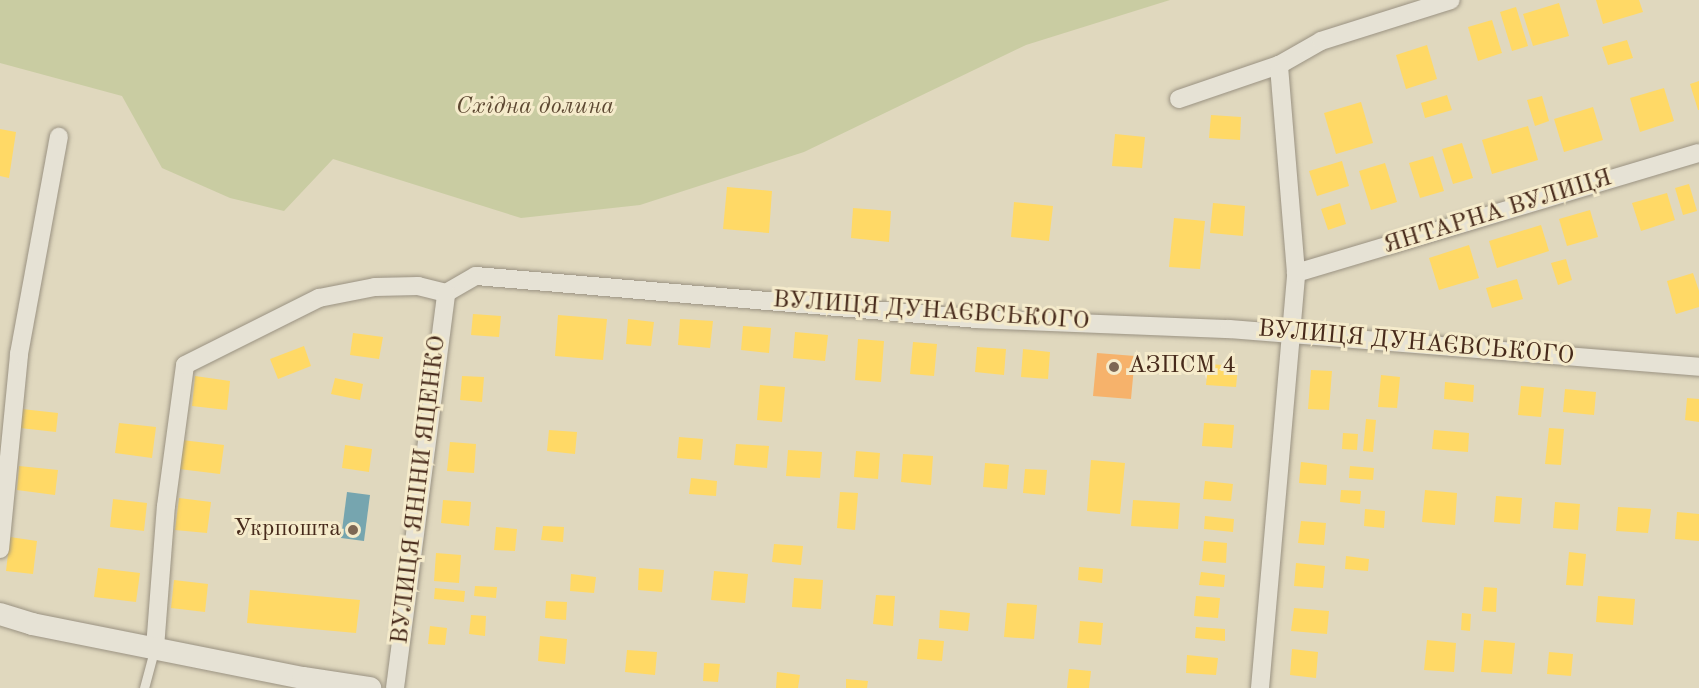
<!DOCTYPE html>
<html>
<head>
<meta charset="utf-8">
<style>
	body { margin:0 }
	#map { position:relative; width:1699px; height:688px; overflow:hidden; background:#e0d8be; font-family:"Old Standard TT",serif }
	div>[style] { position:absolute }
	.green>* { inset:0; background:#c9cca2 }
	.homes>* { inset:0; background:#ffd966 }
	.health>* { inset:0; background:#f6b26b }
	.public>* { inset:0; background:#76a5af }
	.roads { filter:drop-shadow(0 0 2px #9a9282) drop-shadow(0 0 2px #9a9282) }
	.service>* { height:9px; margin:-4.5px; padding:0 4.5px; transform-origin:4.5px; border-radius:4.5px; background:#e6e2d5 }
	.minor>* { height:18px; margin:-9px; padding:0 9px; transform-origin:9px; border-radius:9px; background:#e6e2d5 }
	.tertiary>* { height:22px; margin:-11px; padding:0 11px; transform-origin:11px; border-radius:11px; background:#e6e2d5 }
	.dots>* { width:16px; height:16px; translate:-50% -50%; box-sizing:border-box; border:3px solid #f5ebcb; border-radius:50% }
	span { translate:-50% -50%; white-space:nowrap; text-align:center; line-height:1.15; -webkit-text-stroke:6px #f5ebcb; paint-order:stroke }
	.park-label { font-size:24px; color:#5d4832; font-style:italic }
	.street-label { font-size:24px; color:#472a1b }
	.poi-label { font-size:24px; color:#472a1b }
	.left { translate:0 -50%; text-align:left }
	.right { translate:-100% -50%; text-align:right }
</style>
</head>
<body>
<div id="map">
	<div class="green">
		<div style="clip-path:polygon(0 0,1170px 0,1026px 45px,804px 152px,640px 205px,521px 218px,333px 159px,284px 211px,230px 198px,162px 168px,122px 96px,0 63px)"></div>
	</div>
	<div class="homes">
		<div style="clip-path:polygon(1596px 0,1639px 0,1643px 12px,1603px 24px)"></div>
		<div style="clip-path:polygon(1559px 3px,1569px 36px,1533px 46px,1523px 14px)"></div>
		<div style="clip-path:polygon(1516px 7px,1528px 46px,1512px 51px,1500px 12px)"></div>
		<div style="clip-path:polygon(1492px 20px,1502px 53px,1478px 61px,1468px 27px)"></div>
		<div style="clip-path:polygon(1627px 40px,1633px 58px,1608px 65px,1602px 47px)"></div>
		<div style="clip-path:polygon(1427px 45px,1437px 79px,1406px 89px,1396px 55px)"></div>
		<div style="clip-path:polygon(1699px 81px,1699px 110px,1698px 110px,1690px 84px)"></div>
		<div style="clip-path:polygon(1664px 88px,1674px 121px,1640px 132px,1630px 98px)"></div>
		<div style="clip-path:polygon(1447px 95px,1452px 110px,1425px 118px,1421px 103px)"></div>
		<div style="clip-path:polygon(1542px 96px,1549px 121px,1535px 126px,1527px 100px)"></div>
		<div style="clip-path:polygon(1361px 102px,1373px 143px,1336px 154px,1324px 113px)"></div>
		<div style="clip-path:polygon(1593px 107px,1603px 140px,1564px 152px,1554px 119px)"></div>
		<div style="clip-path:polygon(1211px 115px,1241px 117px,1240px 140px,1209px 138px)"></div>
		<div style="clip-path:polygon(1528px 126px,1538px 160px,1492px 174px,1482px 140px)"></div>
		<div style="clip-path:polygon(0 129px,16px 132px,9px 178px,0 176px)"></div>
		<div style="clip-path:polygon(1115px 134px,1145px 137px,1142px 168px,1112px 166px)"></div>
		<div style="clip-path:polygon(1462px 143px,1473px 178px,1453px 184px,1442px 149px)"></div>
		<div style="clip-path:polygon(1433px 156px,1444px 191px,1420px 198px,1409px 163px)"></div>
		<div style="clip-path:polygon(1342px 161px,1349px 186px,1317px 196px,1309px 171px)"></div>
		<div style="clip-path:polygon(1385px 163px,1397px 202px,1371px 210px,1359px 171px)"></div>
		<div style="clip-path:polygon(1689px 184px,1697px 211px,1683px 215px,1675px 188px)"></div>
		<div style="clip-path:polygon(727px 187px,772px 191px,769px 233px,723px 229px)"></div>
		<div style="clip-path:polygon(1667px 193px,1675px 220px,1641px 231px,1632px 203px)"></div>
		<div style="clip-path:polygon(1014px 202px,1053px 206px,1049px 241px,1011px 237px)"></div>
		<div style="clip-path:polygon(1213px 203px,1245px 206px,1243px 236px,1210px 233px)"></div>
		<div style="clip-path:polygon(1340px 203px,1346px 224px,1328px 230px,1321px 209px)"></div>
		<div style="clip-path:polygon(853px 208px,891px 211px,889px 242px,851px 238px)"></div>
		<div style="clip-path:polygon(1590px 210px,1598px 237px,1567px 246px,1559px 219px)"></div>
		<div style="clip-path:polygon(1174px 218px,1205px 221px,1200px 269px,1169px 267px)"></div>
		<div style="clip-path:polygon(1541px 225px,1549px 251px,1497px 268px,1489px 241px)"></div>
		<div style="clip-path:polygon(1469px 245px,1479px 278px,1439px 290px,1429px 258px)"></div>
		<div style="clip-path:polygon(1566px 259px,1572px 280px,1558px 285px,1551px 263px)"></div>
		<div style="clip-path:polygon(1693px 273px,1699px 291px,1699px 307px,1676px 314px,1667px 281px)"></div>
		<div style="clip-path:polygon(1517px 279px,1523px 299px,1492px 308px,1486px 288px)"></div>
		<div style="clip-path:polygon(473px 314px,501px 316px,499px 337px,471px 335px)"></div>
		<div style="clip-path:polygon(558px 315px,607px 319px,603px 360px,555px 356px)"></div>
		<div style="clip-path:polygon(628px 319px,654px 322px,651px 346px,626px 344px)"></div>
		<div style="clip-path:polygon(680px 319px,713px 321px,710px 348px,678px 345px)"></div>
		<div style="clip-path:polygon(743px 326px,771px 328px,769px 353px,741px 350px)"></div>
		<div style="clip-path:polygon(795px 332px,828px 335px,825px 361px,793px 358px)"></div>
		<div style="clip-path:polygon(353px 333px,383px 337px,379px 359px,350px 355px)"></div>
		<div style="clip-path:polygon(858px 339px,884px 341px,881px 382px,855px 380px)"></div>
		<div style="clip-path:polygon(913px 342px,937px 344px,934px 376px,910px 374px)"></div>
		<div style="clip-path:polygon(304px 346px,311px 366px,278px 379px,270px 359px)"></div>
		<div style="clip-path:polygon(977px 347px,1006px 349px,1004px 375px,975px 372px)"></div>
		<div style="clip-path:polygon(1023px 349px,1050px 352px,1048px 379px,1021px 377px)"></div>
		<div style="clip-path:polygon(1208px 364px,1238px 366px,1236px 387px,1206px 385px)"></div>
		<div style="clip-path:polygon(1311px 370px,1332px 371px,1329px 410px,1308px 409px)"></div>
		<div style="clip-path:polygon(1381px 375px,1400px 377px,1397px 408px,1378px 407px)"></div>
		<div style="clip-path:polygon(195px 376px,230px 381px,227px 410px,192px 406px)"></div>
		<div style="clip-path:polygon(462px 376px,484px 377px,482px 402px,460px 400px)"></div>
		<div style="clip-path:polygon(335px 378px,363px 384px,360px 400px,331px 394px)"></div>
		<div style="clip-path:polygon(1445px 382px,1474px 385px,1473px 402px,1444px 399px)"></div>
		<div style="clip-path:polygon(760px 385px,785px 387px,782px 422px,757px 420px)"></div>
		<div style="clip-path:polygon(1521px 386px,1544px 388px,1541px 417px,1518px 415px)"></div>
		<div style="clip-path:polygon(1565px 389px,1596px 392px,1594px 415px,1563px 412px)"></div>
		<div style="clip-path:polygon(1687px 398px,1699px 399px,1699px 422px,1685px 420px)"></div>
		<div style="clip-path:polygon(22px 409px,58px 413px,56px 432px,20px 428px)"></div>
		<div style="clip-path:polygon(1366px 419px,1376px 420px,1373px 452px,1363px 451px)"></div>
		<div style="clip-path:polygon(119px 423px,156px 427px,152px 458px,115px 453px)"></div>
		<div style="clip-path:polygon(1204px 423px,1234px 425px,1232px 448px,1202px 446px)"></div>
		<div style="clip-path:polygon(1549px 428px,1564px 429px,1561px 465px,1545px 464px)"></div>
		<div style="clip-path:polygon(549px 430px,577px 432px,575px 454px,547px 451px)"></div>
		<div style="clip-path:polygon(1434px 430px,1469px 433px,1468px 452px,1432px 449px)"></div>
		<div style="clip-path:polygon(1343px 433px,1358px 434px,1357px 450px,1342px 449px)"></div>
		<div style="clip-path:polygon(679px 437px,703px 439px,701px 460px,677px 458px)"></div>
		<div style="clip-path:polygon(182px 440px,224px 445px,220px 474px,179px 469px)"></div>
		<div style="clip-path:polygon(450px 442px,476px 444px,474px 473px,447px 471px)"></div>
		<div style="clip-path:polygon(736px 444px,769px 446px,767px 468px,734px 465px)"></div>
		<div style="clip-path:polygon(345px 445px,372px 449px,369px 472px,342px 468px)"></div>
		<div style="clip-path:polygon(788px 450px,822px 452px,820px 478px,786px 476px)"></div>
		<div style="clip-path:polygon(856px 451px,880px 453px,878px 479px,854px 477px)"></div>
		<div style="clip-path:polygon(903px 454px,933px 456px,931px 485px,901px 482px)"></div>
		<div style="clip-path:polygon(1091px 460px,1125px 463px,1120px 514px,1087px 511px)"></div>
		<div style="clip-path:polygon(1301px 462px,1327px 465px,1326px 485px,1299px 483px)"></div>
		<div style="clip-path:polygon(985px 463px,1009px 465px,1007px 489px,983px 487px)"></div>
		<div style="clip-path:polygon(19px 466px,58px 470px,55px 495px,17px 490px)"></div>
		<div style="clip-path:polygon(1350px 466px,1374px 468px,1373px 480px,1349px 478px)"></div>
		<div style="clip-path:polygon(1025px 469px,1047px 470px,1045px 495px,1023px 493px)"></div>
		<div style="clip-path:polygon(691px 478px,717px 481px,716px 496px,689px 494px)"></div>
		<div style="clip-path:polygon(1205px 481px,1233px 484px,1231px 501px,1203px 499px)"></div>
		<div style="clip-path:polygon(1341px 490px,1361px 491px,1360px 504px,1340px 502px)"></div>
		<div style="clip-path:polygon(1425px 490px,1457px 493px,1455px 525px,1422px 522px)"></div>
		<div style="clip-path:polygon(840px 492px,858px 493px,855px 530px,837px 528px)"></div>
		<div style="clip-path:polygon(1496px 496px,1522px 498px,1520px 524px,1494px 522px)"></div>
		<div style="clip-path:polygon(179px 498px,211px 502px,207px 533px,175px 530px)"></div>
		<div style="clip-path:polygon(113px 499px,147px 503px,144px 531px,110px 527px)"></div>
		<div style="clip-path:polygon(443px 500px,471px 502px,469px 526px,441px 523px)"></div>
		<div style="clip-path:polygon(1133px 500px,1180px 503px,1178px 529px,1131px 526px)"></div>
		<div style="clip-path:polygon(1555px 502px,1580px 504px,1578px 530px,1553px 528px)"></div>
		<div style="clip-path:polygon(1618px 507px,1651px 509px,1648px 533px,1616px 531px)"></div>
		<div style="clip-path:polygon(1365px 509px,1385px 511px,1384px 528px,1364px 526px)"></div>
		<div style="clip-path:polygon(1677px 512px,1699px 514px,1699px 541px,1675px 539px)"></div>
		<div style="clip-path:polygon(1205px 516px,1234px 519px,1233px 532px,1204px 529px)"></div>
		<div style="clip-path:polygon(1301px 521px,1326px 523px,1324px 545px,1298px 543px)"></div>
		<div style="clip-path:polygon(543px 526px,564px 527px,563px 542px,541px 540px)"></div>
		<div style="clip-path:polygon(496px 527px,517px 529px,515px 551px,494px 550px)"></div>
		<div style="clip-path:polygon(10px 537px,37px 541px,33px 574px,6px 571px)"></div>
		<div style="clip-path:polygon(1204px 541px,1227px 543px,1226px 563px,1202px 561px)"></div>
		<div style="clip-path:polygon(774px 544px,803px 546px,801px 565px,772px 562px)"></div>
		<div style="clip-path:polygon(1569px 552px,1586px 554px,1583px 586px,1566px 585px)"></div>
		<div style="clip-path:polygon(436px 553px,461px 555px,459px 583px,434px 581px)"></div>
		<div style="clip-path:polygon(1346px 556px,1369px 559px,1368px 571px,1345px 569px)"></div>
		<div style="clip-path:polygon(1296px 563px,1325px 566px,1323px 588px,1294px 586px)"></div>
		<div style="clip-path:polygon(1079px 567px,1103px 569px,1102px 583px,1078px 580px)"></div>
		<div style="clip-path:polygon(98px 568px,140px 573px,136px 602px,94px 597px)"></div>
		<div style="clip-path:polygon(639px 568px,664px 570px,662px 592px,638px 590px)"></div>
		<div style="clip-path:polygon(714px 571px,748px 574px,745px 603px,711px 600px)"></div>
		<div style="clip-path:polygon(1201px 572px,1225px 575px,1224px 587px,1199px 585px)"></div>
		<div style="clip-path:polygon(571px 574px,596px 577px,594px 593px,570px 591px)"></div>
		<div style="clip-path:polygon(794px 578px,823px 580px,821px 609px,792px 607px)"></div>
		<div style="clip-path:polygon(174px 580px,208px 584px,205px 612px,171px 608px)"></div>
		<div style="clip-path:polygon(475px 586px,497px 587px,496px 598px,474px 596px)"></div>
		<div style="clip-path:polygon(1484px 587px,1497px 588px,1496px 612px,1482px 611px)"></div>
		<div style="clip-path:polygon(435px 588px,465px 591px,464px 602px,434px 599px)"></div>
		<div style="clip-path:polygon(250px 590px,360px 600px,356px 633px,247px 623px)"></div>
		<div style="clip-path:polygon(876px 595px,895px 596px,893px 626px,873px 624px)"></div>
		<div style="clip-path:polygon(1196px 596px,1220px 598px,1218px 618px,1194px 616px)"></div>
		<div style="clip-path:polygon(1598px 596px,1635px 599px,1633px 625px,1596px 622px)"></div>
		<div style="clip-path:polygon(546px 601px,567px 602px,566px 620px,545px 618px)"></div>
		<div style="clip-path:polygon(1007px 603px,1037px 605px,1034px 639px,1004px 637px)"></div>
		<div style="clip-path:polygon(1294px 608px,1329px 611px,1327px 634px,1291px 631px)"></div>
		<div style="clip-path:polygon(940px 610px,970px 613px,968px 631px,939px 628px)"></div>
		<div style="clip-path:polygon(1462px 613px,1471px 614px,1470px 631px,1461px 630px)"></div>
		<div style="clip-path:polygon(471px 615px,486px 616px,485px 636px,469px 634px)"></div>
		<div style="clip-path:polygon(1080px 621px,1103px 623px,1101px 645px,1078px 643px)"></div>
		<div style="clip-path:polygon(430px 626px,447px 628px,445px 645px,428px 644px)"></div>
		<div style="clip-path:polygon(1196px 627px,1225px 629px,1225px 641px,1195px 638px)"></div>
		<div style="clip-path:polygon(540px 636px,567px 639px,565px 664px,538px 661px)"></div>
		<div style="clip-path:polygon(919px 639px,944px 641px,942px 661px,917px 659px)"></div>
		<div style="clip-path:polygon(1427px 640px,1456px 643px,1454px 672px,1424px 670px)"></div>
		<div style="clip-path:polygon(1484px 640px,1515px 643px,1512px 674px,1481px 672px)"></div>
		<div style="clip-path:polygon(1292px 649px,1318px 652px,1316px 678px,1290px 675px)"></div>
		<div style="clip-path:polygon(627px 650px,657px 652px,655px 675px,625px 672px)"></div>
		<div style="clip-path:polygon(1549px 652px,1573px 654px,1571px 676px,1547px 674px)"></div>
		<div style="clip-path:polygon(1187px 655px,1218px 658px,1216px 675px,1186px 673px)"></div>
		<div style="clip-path:polygon(704px 663px,720px 664px,718px 682px,703px 681px)"></div>
		<div style="clip-path:polygon(1069px 669px,1091px 671px,1089px 688px,1067px 688px)"></div>
		<div style="clip-path:polygon(777px 672px,800px 675px,798px 688px,776px 688px)"></div>
		<div style="clip-path:polygon(846px 679px,868px 681px,867px 688px,846px 688px)"></div>
	</div>
	<div class="health">
		<div style="clip-path:polygon(1097px 353px,1135px 356px,1131px 399px,1093px 396px)"></div>
	</div>
	<div class="public">
		<div style="clip-path:polygon(347px 492px,370px 495px,364px 541px,341px 538px)"></div>
	</div>
	<div class="roads">
		<div class="service">
			<div style="left:144px;top:688px;width:39px;rotate:-75deg"></div>
		</div>
		<div class="minor">
			<div style="left:1179px;top:99px;width:106px;rotate:-18.8deg"></div>
			<div style="left:1279px;top:65px;width:48px;rotate:-29.7deg"></div>
			<div style="left:1321px;top:41px;width:136px;rotate:-17.5deg"></div>
			<div style="left:1296px;top:273px;width:420px;rotate:-16.6deg"></div>
			<div style="left:0;top:549px;width:196px;rotate:-84.4deg"></div>
			<div style="left:19px;top:354px;width:221px;rotate:-79.6deg"></div>
			<div style="left:155px;top:648px;width:142px;rotate:-85.6deg"></div>
			<div style="left:166px;top:506px;width:142px;rotate:-82.3deg"></div>
			<div style="left:185px;top:365px;width:150px;rotate:-26.6deg"></div>
			<div style="left:319px;top:298px;width:57px;rotate:-11.1deg"></div>
			<div style="left:375px;top:287px;width:43px;rotate:-1.3deg"></div>
			<div style="left:418px;top:286px;width:29px;rotate:14deg"></div>
			<div style="left:446px;top:293px;width:34px;rotate:-30deg"></div>
			<div style="left:476px;top:276px;width:504px;rotate:4.9deg"></div>
			<div style="left:978px;top:319px;width:251px;rotate:2.3deg"></div>
			<div style="left:1229px;top:329px;width:472px;rotate:4.6deg"></div>
			<div style="left:395px;top:688px;width:398px;rotate:-82.6deg"></div>
			<div style="left:1260px;top:688px;width:417px;rotate:-85deg"></div>
			<div style="left:1296px;top:273px;width:209px;rotate:-94.7deg"></div>
		</div>
		<div class="tertiary">
			<div style="left:0;top:614px;width:34px;rotate:17deg"></div>
			<div style="left:32px;top:624px;width:276px;rotate:11.3deg"></div>
			<div style="left:303px;top:678px;width:68px;rotate:8.5deg"></div>
		</div>
	</div>
	<div class="dots">
		<div style="left:1114px;top:367px;background:#7d6754"></div>
		<div style="left:353px;top:530px;background:#7d6754"></div>
	</div>
	<div class="park-label">
		<span style="left:535px;top:108px">Східна долина</span>
	</div>
	<div class="street-label">
		<span style="left:1498px;top:213px;rotate:-17deg">ЯНТАРНА ВУЛИЦЯ</span>
		<span style="left:931px;top:312px;rotate:4deg">ВУЛИЦЯ ДУНАЄВСЬКОГО</span>
		<span style="left:1416px;top:344px;rotate:5deg">ВУЛИЦЯ ДУНАЄВСЬКОГО</span>
		<span style="left:420px;top:490px;rotate:-83deg">ВУЛИЦЯ ЯНІНИ ЯЦЕНКО</span>
	</div>
	<div class="poi-label">
		<span class="left" style="left:1128px;top:367px">АЗПСМ 4</span>
		<span class="right" style="left:341px;top:530px">Укрпошта</span>
	</div>
</div>
</body>
</html>
